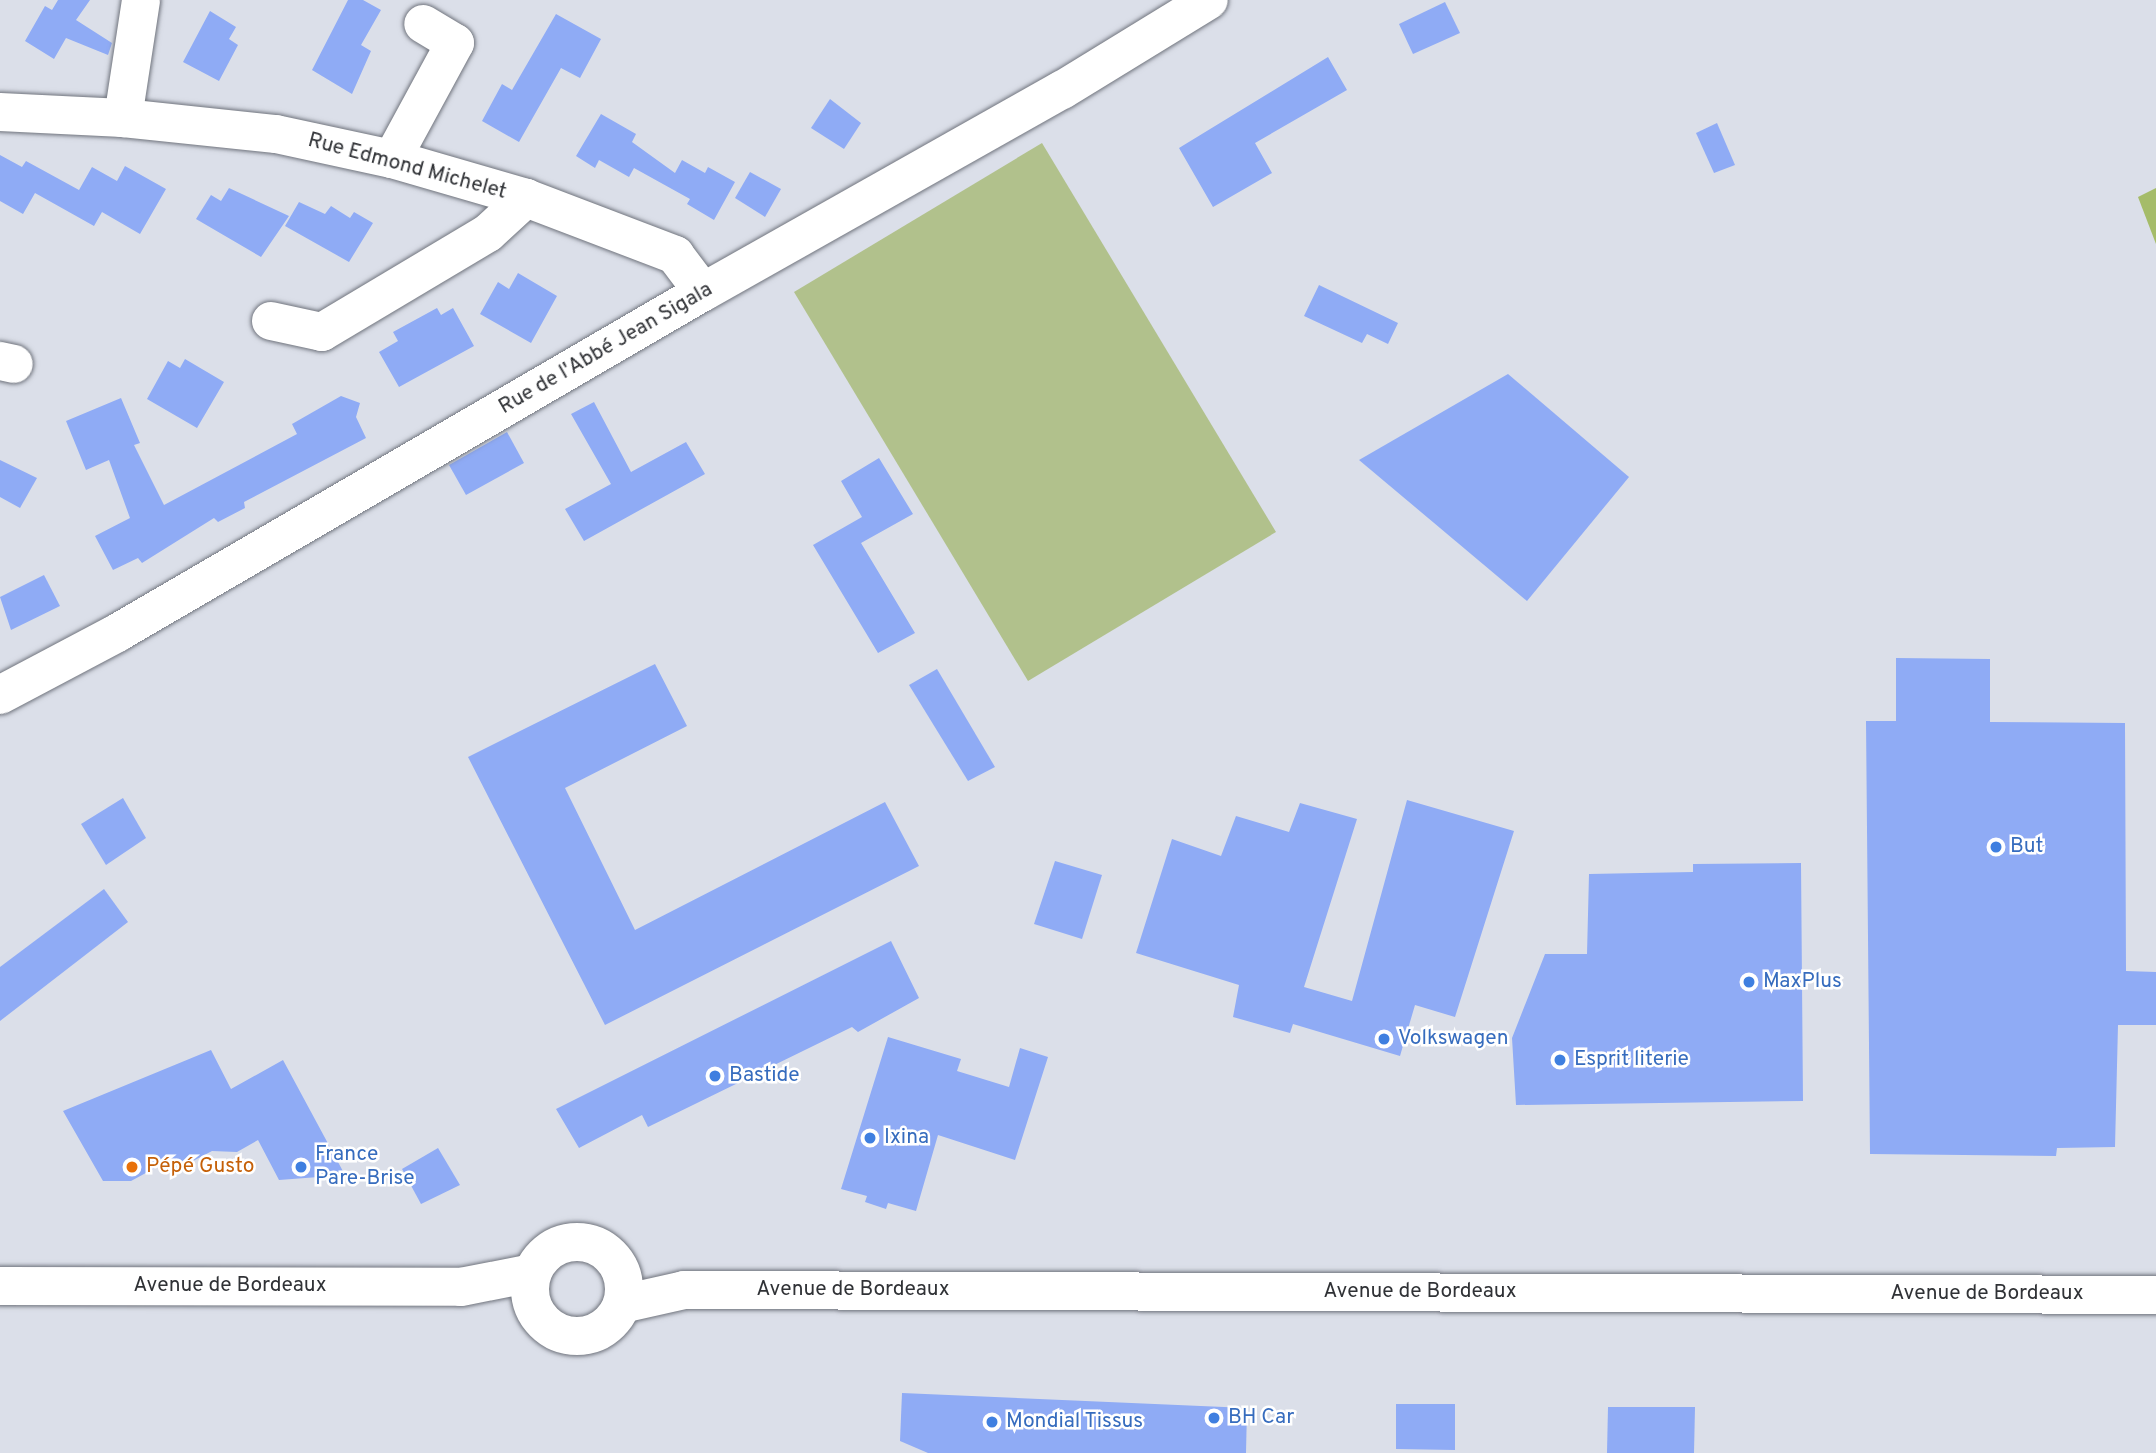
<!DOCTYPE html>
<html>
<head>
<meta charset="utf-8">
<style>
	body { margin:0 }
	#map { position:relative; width:2156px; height:1453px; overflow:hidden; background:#dbdfe9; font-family:Overpass,sans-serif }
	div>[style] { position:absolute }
	.green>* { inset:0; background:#b1c18c }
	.forest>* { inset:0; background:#a5bc69 }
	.building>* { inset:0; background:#8fabf5 }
	.roads { filter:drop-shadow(0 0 2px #70747d) drop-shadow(0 0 2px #70747d) }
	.minor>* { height:38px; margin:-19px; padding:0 19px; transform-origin:19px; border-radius:19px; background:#fff }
	.major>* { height:38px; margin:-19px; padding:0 19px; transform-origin:19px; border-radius:19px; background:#fff }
	.major>.ring { margin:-19px; padding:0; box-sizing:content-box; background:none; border:38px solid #fff; border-radius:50% }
	.dots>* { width:19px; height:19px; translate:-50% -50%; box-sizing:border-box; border:4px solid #fff; border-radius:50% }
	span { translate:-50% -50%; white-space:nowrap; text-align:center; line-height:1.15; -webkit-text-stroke:5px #fff; paint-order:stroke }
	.street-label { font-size:21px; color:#303236 }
	.shop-label { font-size:21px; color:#366cbe }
	.left { translate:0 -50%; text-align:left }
	.food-label { font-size:21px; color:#c56008 }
</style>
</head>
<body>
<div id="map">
	<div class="green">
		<div style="clip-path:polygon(1042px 143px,1276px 532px,1028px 681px,794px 292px)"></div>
	</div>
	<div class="forest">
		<div style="clip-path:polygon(2156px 188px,2156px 244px,2138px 197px)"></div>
	</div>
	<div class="building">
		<div style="clip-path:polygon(58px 0,90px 0,76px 20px,112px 43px,108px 55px,66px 38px,54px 59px,25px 41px,45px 6px,52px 10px)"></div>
		<div style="clip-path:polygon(348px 0,363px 0,381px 10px,361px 45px,371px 51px,352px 94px,312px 70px)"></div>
		<div style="clip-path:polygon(1445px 2px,1460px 33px,1413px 54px,1399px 24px)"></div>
		<div style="clip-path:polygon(210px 11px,236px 27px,229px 39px,238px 45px,219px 81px,183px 62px)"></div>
		<div style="clip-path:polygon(556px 14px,601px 39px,580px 78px,561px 68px,519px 142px,482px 121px,502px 84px,512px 90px)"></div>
		<div style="clip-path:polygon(1328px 57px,1347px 90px,1255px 143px,1272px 173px,1213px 207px,1179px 148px)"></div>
		<div style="clip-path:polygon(830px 99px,861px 123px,844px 149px,811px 128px)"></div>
		<div style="clip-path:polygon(601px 114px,636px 134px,632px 142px,675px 173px,682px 160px,705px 173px,708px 167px,735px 182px,714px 220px,687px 204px,690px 199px,634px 168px,629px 177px,599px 160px,595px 168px,576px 156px)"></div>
		<div style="clip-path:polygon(1717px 123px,1735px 165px,1714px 173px,1696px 133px)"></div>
		<div style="clip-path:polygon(0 155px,22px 167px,26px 161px,79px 190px,92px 167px,117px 181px,125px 166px,166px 189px,140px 234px,102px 212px,94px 226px,35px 193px,23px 214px,0 201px)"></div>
		<div style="clip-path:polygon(750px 172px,781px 189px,765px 217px,735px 198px)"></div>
		<div style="clip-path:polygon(229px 188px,289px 216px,261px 257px,196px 219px,211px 195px,221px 201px)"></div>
		<div style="clip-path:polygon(299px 202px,325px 214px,331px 206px,350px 218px,354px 212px,373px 223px,349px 262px,285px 226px)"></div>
		<div style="clip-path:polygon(518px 273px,557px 296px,531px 343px,480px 314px,498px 282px,509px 289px)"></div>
		<div style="clip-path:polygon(1319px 285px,1398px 323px,1388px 344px,1367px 334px,1362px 343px,1304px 316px)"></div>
		<div style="clip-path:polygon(437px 308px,441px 315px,453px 308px,474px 346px,399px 387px,379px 352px,398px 341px,393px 332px)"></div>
		<div style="clip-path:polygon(185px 359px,224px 382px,197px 428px,147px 399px,168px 361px,180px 368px)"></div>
		<div style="clip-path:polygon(1508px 374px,1629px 477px,1527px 601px,1359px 460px)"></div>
		<div style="clip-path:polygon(341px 396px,360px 403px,356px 417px,366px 438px,244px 502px,245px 508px,218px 522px,214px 518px,142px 563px,138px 558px,113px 570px,95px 536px,130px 518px,109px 460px,86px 470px,66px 421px,121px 398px,140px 443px,134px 445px,164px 505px,297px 434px,292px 424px)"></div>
		<div style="clip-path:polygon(594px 402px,631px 472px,686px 442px,705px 474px,584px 541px,565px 509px,611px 484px,571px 414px)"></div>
		<div style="clip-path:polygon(507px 432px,524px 463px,466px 495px,449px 465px)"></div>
		<div style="clip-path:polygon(879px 458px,913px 514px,861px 543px,915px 633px,878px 653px,813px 545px,862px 517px,841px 481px)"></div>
		<div style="clip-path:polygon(0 460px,37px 478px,20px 508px,0 497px)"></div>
		<div style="clip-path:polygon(44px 575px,60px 606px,11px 630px,0 597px)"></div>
		<div style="clip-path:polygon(1896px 658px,1990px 659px,1990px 722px,2125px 723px,2126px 971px,2156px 972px,2156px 1025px,2118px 1025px,2115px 1147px,2057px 1148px,2056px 1156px,1870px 1154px,1866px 721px,1896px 721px)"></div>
		<div style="clip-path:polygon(655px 664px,687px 726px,565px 788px,635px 930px,885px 802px,919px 866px,605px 1025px,468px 757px)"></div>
		<div style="clip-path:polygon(937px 669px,995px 767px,968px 781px,909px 685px)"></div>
		<div style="clip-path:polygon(123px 798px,146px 838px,106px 865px,81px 824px)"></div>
		<div style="clip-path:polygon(1407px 800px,1514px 831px,1455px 1017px,1415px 1005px,1400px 1056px,1293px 1024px,1290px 1033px,1233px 1017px,1239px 985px,1136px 953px,1172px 839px,1221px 856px,1236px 816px,1289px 832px,1300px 803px,1357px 819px,1304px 987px,1352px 1001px)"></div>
		<div style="clip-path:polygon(1055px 861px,1102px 875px,1082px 939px,1034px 924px)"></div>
		<div style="clip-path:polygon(1801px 863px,1803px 1101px,1516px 1105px,1512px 1038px,1545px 954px,1587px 954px,1589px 874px,1693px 872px,1693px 864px)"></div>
		<div style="clip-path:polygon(104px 889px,128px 922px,0 1021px,0 967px)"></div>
		<div style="clip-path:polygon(891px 941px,919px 998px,858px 1032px,852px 1027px,648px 1127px,642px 1115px,579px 1148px,556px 1109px)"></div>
		<div style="clip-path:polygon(888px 1037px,961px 1059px,957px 1071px,1009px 1087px,1020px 1048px,1048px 1057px,1015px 1160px,938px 1135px,916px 1211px,888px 1203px,886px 1209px,865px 1202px,867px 1196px,841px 1189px)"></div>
		<div style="clip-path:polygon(211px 1050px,231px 1089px,283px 1060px,345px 1175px,279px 1180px,258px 1140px,237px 1152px,212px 1151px,174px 1171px,168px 1161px,131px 1181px,103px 1181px,63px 1111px)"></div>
		<div style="clip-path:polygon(438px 1148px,460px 1185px,421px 1204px,402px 1169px)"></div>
		<div style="clip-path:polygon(902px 1393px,1247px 1408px,1246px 1453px,928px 1453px,900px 1441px)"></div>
		<div style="clip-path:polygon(1396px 1404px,1455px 1404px,1455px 1450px,1396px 1449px)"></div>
		<div style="clip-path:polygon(1608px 1407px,1695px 1407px,1694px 1453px,1607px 1453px)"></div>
	</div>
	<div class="roads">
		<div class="minor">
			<div style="left:0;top:112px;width:123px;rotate:2.8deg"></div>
			<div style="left:123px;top:118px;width:154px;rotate:6deg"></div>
			<div style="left:276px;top:134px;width:119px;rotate:12.2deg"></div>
			<div style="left:392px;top:159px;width:140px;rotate:16.2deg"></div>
			<div style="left:526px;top:198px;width:160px;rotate:20.9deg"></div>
			<div style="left:675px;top:255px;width:46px;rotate:52.9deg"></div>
			<div style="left:123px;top:118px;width:119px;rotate:-81.3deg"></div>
			<div style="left:392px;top:159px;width:132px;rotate:-61.5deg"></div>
			<div style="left:455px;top:43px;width:37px;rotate:-149deg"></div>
			<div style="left:271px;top:321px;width:52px;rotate:12.2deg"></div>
			<div style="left:322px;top:332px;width:193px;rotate:-30.8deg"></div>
			<div style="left:488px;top:233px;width:52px;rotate:-42.6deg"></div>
			<div style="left:0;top:361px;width:14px;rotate:12deg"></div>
			<div style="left:0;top:695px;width:132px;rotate:-27.9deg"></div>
			<div style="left:117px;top:633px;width:678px;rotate:-30.2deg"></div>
			<div style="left:703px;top:292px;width:412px;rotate:-29.4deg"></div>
			<div style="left:1062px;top:90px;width:172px;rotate:-31.5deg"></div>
		</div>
		<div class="major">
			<div class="ring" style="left:530px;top:1242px;width:56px;height:56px"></div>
			<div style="left:0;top:1286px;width:461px;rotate:0.1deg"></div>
			<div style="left:461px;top:1287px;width:72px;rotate:-11.2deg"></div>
			<div style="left:622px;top:1304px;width:64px;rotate:-12.7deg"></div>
			<div style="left:684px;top:1290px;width:1472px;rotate:0.19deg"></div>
		</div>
	</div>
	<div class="dots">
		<div style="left:1996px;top:847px;background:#3f7fe0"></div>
		<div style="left:1749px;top:982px;background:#3f7fe0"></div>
		<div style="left:1384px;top:1039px;background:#3f7fe0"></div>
		<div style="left:1560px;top:1060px;background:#3f7fe0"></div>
		<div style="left:715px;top:1076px;background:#3f7fe0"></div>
		<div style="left:870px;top:1138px;background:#3f7fe0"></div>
		<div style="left:132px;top:1167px;background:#e8710a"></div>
		<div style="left:301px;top:1167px;background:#3f7fe0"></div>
		<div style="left:1214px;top:1418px;background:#3f7fe0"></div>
		<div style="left:992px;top:1422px;background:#3f7fe0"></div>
	</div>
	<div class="street-label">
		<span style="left:407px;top:167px;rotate:15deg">Rue Edmond Michelet</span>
		<span style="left:606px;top:349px;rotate:-30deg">Rue de l'Abbé Jean Sigala</span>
		<span style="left:230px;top:1286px">Avenue de Bordeaux</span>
		<span style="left:853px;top:1290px">Avenue de Bordeaux</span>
		<span style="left:1420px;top:1292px">Avenue de Bordeaux</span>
		<span style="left:1987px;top:1294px">Avenue de Bordeaux</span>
	</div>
	<div class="shop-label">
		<span class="left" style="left:2010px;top:847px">But</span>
		<span class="left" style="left:1763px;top:982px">MaxPlus</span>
		<span class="left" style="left:1398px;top:1039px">Volkswagen</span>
		<span class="left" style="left:1574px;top:1060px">Esprit literie</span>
		<span class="left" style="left:729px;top:1076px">Bastide</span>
		<span class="left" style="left:884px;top:1138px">Ixina</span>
		<span class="left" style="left:315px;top:1167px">France<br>Pare-Brise</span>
		<span class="left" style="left:1228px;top:1418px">BH Car</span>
		<span class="left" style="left:1006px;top:1422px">Mondial Tissus</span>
	</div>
	<div class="food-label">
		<span class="left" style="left:146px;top:1167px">Pépé Gusto</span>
	</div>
</div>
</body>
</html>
